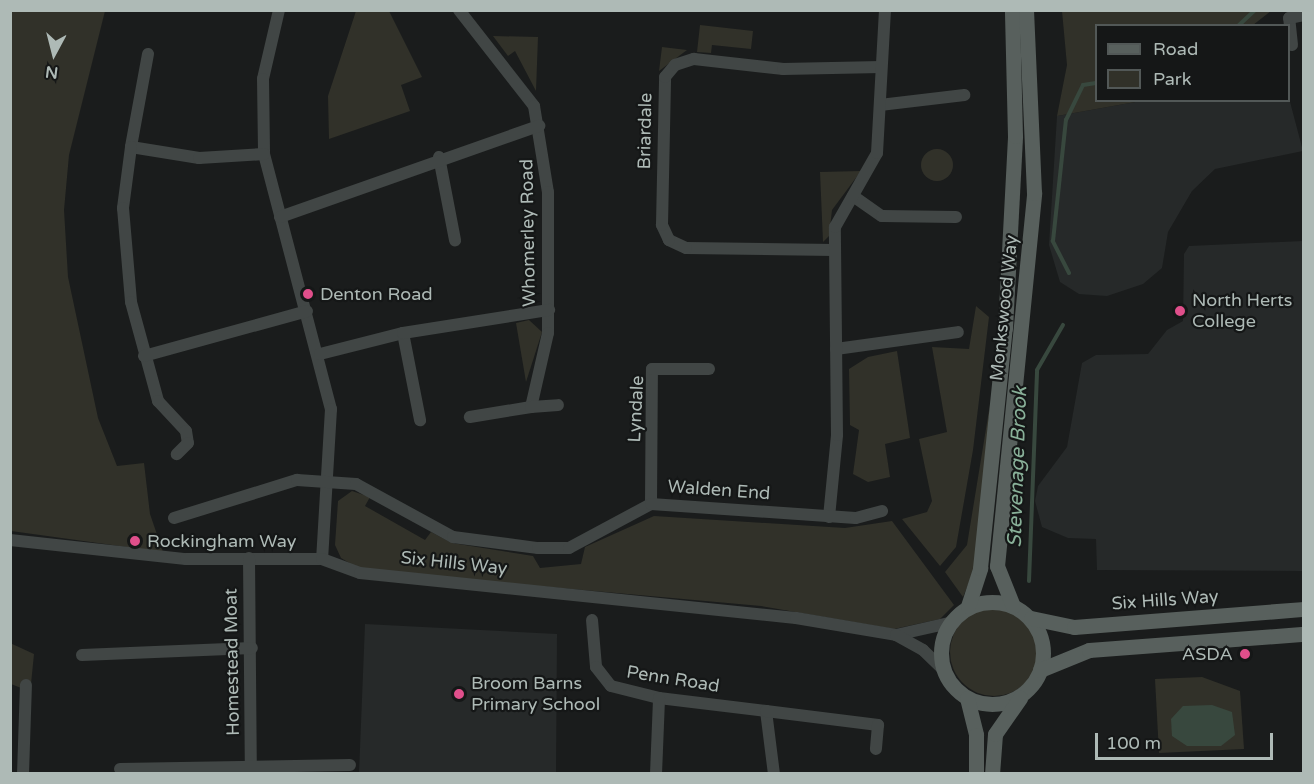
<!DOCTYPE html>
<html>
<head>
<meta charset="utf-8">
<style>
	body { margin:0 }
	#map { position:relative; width:1314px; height:784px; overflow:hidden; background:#1a1c1c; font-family:"Varela Round",sans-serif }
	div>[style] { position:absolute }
	.built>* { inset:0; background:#262929 }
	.green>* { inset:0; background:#313129 }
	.round { border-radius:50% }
	.water>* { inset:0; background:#38483e }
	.stream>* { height:4px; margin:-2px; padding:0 2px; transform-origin:2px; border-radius:2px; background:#38483e }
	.minor>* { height:12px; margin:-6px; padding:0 6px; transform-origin:6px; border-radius:6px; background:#414645 }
	.major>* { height:15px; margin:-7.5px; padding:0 7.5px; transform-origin:7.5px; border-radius:7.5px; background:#58605d }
	.major>.ring { margin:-7.5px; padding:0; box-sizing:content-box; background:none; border:15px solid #58605d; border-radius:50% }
	.dots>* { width:16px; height:16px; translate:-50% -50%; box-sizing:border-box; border:3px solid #151717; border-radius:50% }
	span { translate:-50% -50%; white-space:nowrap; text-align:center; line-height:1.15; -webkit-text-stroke:4.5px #151717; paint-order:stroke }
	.street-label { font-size:18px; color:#aebab6 }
	.poi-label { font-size:18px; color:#aebab6 }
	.left { translate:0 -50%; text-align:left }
	.right { translate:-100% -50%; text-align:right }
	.water-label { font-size:20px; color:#89b199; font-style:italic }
	.frame { position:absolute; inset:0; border:12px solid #aebab6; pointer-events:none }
	.legend { position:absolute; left:1095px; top:24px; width:195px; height:78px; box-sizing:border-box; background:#151717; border:2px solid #525857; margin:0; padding:8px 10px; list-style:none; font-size:18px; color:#aebab6 }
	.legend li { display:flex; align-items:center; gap:12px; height:30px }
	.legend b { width:30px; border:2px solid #525857 }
	.north { position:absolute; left:24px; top:24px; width:60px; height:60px; -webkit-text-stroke:4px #151717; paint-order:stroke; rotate:187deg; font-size:16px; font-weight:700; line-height:24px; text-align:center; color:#aebab6 }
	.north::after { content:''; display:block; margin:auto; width:21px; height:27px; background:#aebab6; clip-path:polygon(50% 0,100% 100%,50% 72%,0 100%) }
	.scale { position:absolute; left:1095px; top:733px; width:178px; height:27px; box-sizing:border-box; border:3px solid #aebab6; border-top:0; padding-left:8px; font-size:18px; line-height:21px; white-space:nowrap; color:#aebab6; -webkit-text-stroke:4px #151717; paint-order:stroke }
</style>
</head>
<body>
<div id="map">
	<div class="built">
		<div style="clip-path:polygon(1289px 98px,1303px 151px,1215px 169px,1192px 191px,1168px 232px,1162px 268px,1143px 284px,1107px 296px,1079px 294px,1060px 282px,1049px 245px,1057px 116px,1141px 101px)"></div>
		<div style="clip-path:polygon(1303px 241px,1303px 571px,1097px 570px,1096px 539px,1068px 538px,1042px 527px,1035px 501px,1038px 486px,1067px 447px,1082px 363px,1096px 355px,1148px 354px,1167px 330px,1183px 321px,1184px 254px,1189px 246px)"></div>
		<div style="clip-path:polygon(365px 624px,557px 634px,556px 773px,359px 773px)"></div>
	</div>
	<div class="green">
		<div style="clip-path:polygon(11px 11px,105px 11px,69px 155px,64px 210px,68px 277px,98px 418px,117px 466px,144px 463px,150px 514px,163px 552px,11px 531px)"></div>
		<div style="clip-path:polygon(356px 11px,389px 11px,422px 77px,401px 85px,410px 111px,329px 139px,328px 96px)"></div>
		<div style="clip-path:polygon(1062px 11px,1062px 10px,1271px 11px,1253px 25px,1096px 26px,1096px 100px,1141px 101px,1057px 116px,1067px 65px)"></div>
		<div style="clip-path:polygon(700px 25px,753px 31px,751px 49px,712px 45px,711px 53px,697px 52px)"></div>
		<div style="clip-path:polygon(493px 36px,538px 37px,536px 91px,515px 51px,508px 56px)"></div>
		<div style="clip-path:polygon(662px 47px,687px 50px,659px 71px)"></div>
		<div class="round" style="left:921px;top:149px;width:32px;height:32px"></div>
		<div style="clip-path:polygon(861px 171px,832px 210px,829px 236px,823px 242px,820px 172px)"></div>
		<div style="clip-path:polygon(976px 306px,989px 317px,973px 450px,956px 547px,940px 566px,902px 519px,927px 512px,932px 501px,919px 439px,947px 432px,932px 347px,969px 349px)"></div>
		<div style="clip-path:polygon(529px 320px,542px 332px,526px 382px,516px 323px)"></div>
		<div style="clip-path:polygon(897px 351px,910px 438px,885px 444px,890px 477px,868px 482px,853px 474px,859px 430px,850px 425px,849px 369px,868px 357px)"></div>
		<div style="clip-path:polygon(990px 404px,977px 563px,963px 597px,945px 572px,967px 545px)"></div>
		<div style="clip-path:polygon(352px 491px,370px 497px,365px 506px,425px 540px,431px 532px,452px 543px,533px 556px,540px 568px,581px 564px,585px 547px,654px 516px,845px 528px,892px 521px,954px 605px,940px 619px,894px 629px,761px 606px,361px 570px,341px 558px,335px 545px,338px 501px)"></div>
		<div class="round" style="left:950px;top:608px;width:88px;height:88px"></div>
		<div style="clip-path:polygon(10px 643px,34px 654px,31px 684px,21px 688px,11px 684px)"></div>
		<div style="clip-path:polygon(1202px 677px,1240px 691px,1244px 749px,1159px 753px,1155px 679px)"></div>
	</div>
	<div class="water">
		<div style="clip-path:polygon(1212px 705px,1232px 712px,1235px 735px,1221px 746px,1187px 746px,1172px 736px,1171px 719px,1183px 706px)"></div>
	</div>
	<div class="stream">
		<div style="left:1238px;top:26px;width:23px;rotate:-43deg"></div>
		<div style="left:1069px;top:273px;width:36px;rotate:-117deg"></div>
		<div style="left:1053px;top:241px;width:122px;rotate:-83.9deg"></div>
		<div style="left:1066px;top:120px;width:39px;rotate:-64deg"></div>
		<div style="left:1083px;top:85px;width:13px;rotate:-9deg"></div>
		<div style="left:1029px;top:581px;width:211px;rotate:-87.8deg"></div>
		<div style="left:1037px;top:370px;width:52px;rotate:-60deg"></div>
	</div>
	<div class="minor">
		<div style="left:279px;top:10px;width:71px;rotate:103.1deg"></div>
		<div style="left:263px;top:79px;width:75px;rotate:89.2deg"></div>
		<div style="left:264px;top:154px;width:264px;rotate:75.3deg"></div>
		<div style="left:331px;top:409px;width:150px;rotate:93.4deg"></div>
		<div style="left:459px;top:10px;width:122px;rotate:52deg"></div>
		<div style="left:534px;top:106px;width:87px;rotate:80.8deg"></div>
		<div style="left:548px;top:192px;width:141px;rotate:90deg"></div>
		<div style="left:548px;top:333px;width:76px;rotate:102.9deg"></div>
		<div style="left:531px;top:407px;width:62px;rotate:170.7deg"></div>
		<div style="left:1292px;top:45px;width:27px;rotate:-96deg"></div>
		<div style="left:1289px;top:18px;width:15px;rotate:-11deg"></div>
		<div style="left:148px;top:54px;width:95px;rotate:100.4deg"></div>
		<div style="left:131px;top:147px;width:69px;rotate:9.2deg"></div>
		<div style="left:199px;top:158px;width:65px;rotate:-3.5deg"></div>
		<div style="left:880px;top:105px;width:85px;rotate:-6.8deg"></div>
		<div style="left:131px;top:147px;width:62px;rotate:97.5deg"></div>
		<div style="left:123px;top:208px;width:94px;rotate:85.1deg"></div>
		<div style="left:131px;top:302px;width:103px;rotate:74.7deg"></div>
		<div style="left:158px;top:401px;width:41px;rotate:47deg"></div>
		<div style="left:186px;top:431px;width:12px;rotate:81deg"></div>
		<div style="left:188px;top:443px;width:16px;rotate:135deg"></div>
		<div style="left:439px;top:157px;width:85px;rotate:79.1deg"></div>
		<div style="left:853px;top:196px;width:35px;rotate:35deg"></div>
		<div style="left:882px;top:216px;width:74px;rotate:0.8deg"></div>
		<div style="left:280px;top:217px;width:275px;rotate:-19.4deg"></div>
		<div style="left:834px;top:250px;width:148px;rotate:-179.2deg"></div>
		<div style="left:686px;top:248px;width:19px;rotate:-155deg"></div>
		<div style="left:669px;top:240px;width:17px;rotate:-115deg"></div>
		<div style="left:662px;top:225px;width:148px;rotate:-88.8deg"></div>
		<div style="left:665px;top:77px;width:16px;rotate:-50deg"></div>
		<div style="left:675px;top:65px;width:20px;rotate:-18deg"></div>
		<div style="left:694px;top:59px;width:90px;rotate:6.4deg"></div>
		<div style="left:783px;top:69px;width:98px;rotate:-1.2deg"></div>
		<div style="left:403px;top:333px;width:89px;rotate:78.9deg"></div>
		<div style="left:836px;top:349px;width:123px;rotate:-7.9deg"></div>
		<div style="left:320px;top:354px;width:86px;rotate:-14.2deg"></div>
		<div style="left:403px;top:333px;width:148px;rotate:-9deg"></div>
		<div style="left:144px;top:356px;width:169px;rotate:-15.4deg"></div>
		<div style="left:531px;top:407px;width:27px;rotate:-4deg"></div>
		<div style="left:651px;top:504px;width:135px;rotate:-89.6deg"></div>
		<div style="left:652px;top:369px;width:57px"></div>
		<div style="left:829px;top:517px;width:82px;rotate:-84.4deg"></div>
		<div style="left:837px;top:435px;width:208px;rotate:-90.6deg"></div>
		<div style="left:835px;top:227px;width:85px;rotate:-60.4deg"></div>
		<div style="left:877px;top:153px;width:143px;rotate:-86.8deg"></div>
		<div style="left:174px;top:518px;width:129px;rotate:-17.2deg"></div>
		<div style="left:297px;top:480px;width:59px;rotate:3.9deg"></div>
		<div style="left:356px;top:484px;width:111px;rotate:28.7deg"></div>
		<div style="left:453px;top:537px;width:86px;rotate:7.4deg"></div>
		<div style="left:538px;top:548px;width:31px"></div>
		<div style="left:569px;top:548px;width:93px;rotate:-28.2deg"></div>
		<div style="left:651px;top:504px;width:205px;rotate:3.9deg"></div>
		<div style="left:856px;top:518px;width:27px;rotate:-15deg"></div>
		<div style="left:10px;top:540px;width:177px;rotate:6.2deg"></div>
		<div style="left:186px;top:559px;width:136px"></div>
		<div style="left:322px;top:559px;width:40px;rotate:20.2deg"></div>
		<div style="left:360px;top:573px;width:438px;rotate:5.9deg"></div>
		<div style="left:796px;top:618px;width:101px;rotate:9.6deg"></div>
		<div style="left:896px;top:635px;width:54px;rotate:-12.8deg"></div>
		<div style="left:249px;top:558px;width:215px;rotate:89.5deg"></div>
		<div style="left:592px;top:620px;width:47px;rotate:85.1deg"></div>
		<div style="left:596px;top:667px;width:24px;rotate:52deg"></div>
		<div style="left:611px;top:686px;width:49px;rotate:14deg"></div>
		<div style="left:659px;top:698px;width:108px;rotate:6.9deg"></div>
		<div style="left:766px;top:711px;width:64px;rotate:82.8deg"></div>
		<div style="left:896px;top:635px;width:31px;rotate:29deg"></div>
		<div style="left:923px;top:650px;width:28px;rotate:44deg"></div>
		<div style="left:82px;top:655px;width:170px;rotate:-2.4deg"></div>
		<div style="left:766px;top:711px;width:113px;rotate:7.1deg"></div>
		<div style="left:878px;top:725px;width:24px;rotate:95deg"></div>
		<div style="left:120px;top:769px;width:230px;rotate:-1deg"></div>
		<div style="left:23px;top:774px;width:89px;rotate:-88.1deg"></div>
		<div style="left:656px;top:774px;width:76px;rotate:-87.7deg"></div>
	</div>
	<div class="major">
		<div class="ring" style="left:941px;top:602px;width:87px;height:87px"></div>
		<div style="left:968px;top:606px;width:40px;rotate:-72deg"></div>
		<div style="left:980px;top:568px;width:241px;rotate:-84.1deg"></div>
		<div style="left:1005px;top:328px;width:192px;rotate:-87deg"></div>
		<div style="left:1015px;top:136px;width:126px;rotate:-91.4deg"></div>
		<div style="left:1013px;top:606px;width:43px;rotate:-111.8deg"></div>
		<div style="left:997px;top:566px;width:375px;rotate:-84.3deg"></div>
		<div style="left:1034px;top:193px;width:183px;rotate:-92.5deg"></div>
		<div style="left:1031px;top:618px;width:44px;rotate:11.8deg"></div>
		<div style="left:1074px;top:627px;width:231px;rotate:-4.5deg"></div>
		<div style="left:1040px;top:670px;width:53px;rotate:-22.2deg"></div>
		<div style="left:1089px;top:650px;width:216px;rotate:-4.3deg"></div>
		<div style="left:967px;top:698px;width:38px;rotate:76deg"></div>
		<div style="left:976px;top:735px;width:39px;rotate:90deg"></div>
		<div style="left:992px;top:774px;width:40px;rotate:-85.7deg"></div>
		<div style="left:995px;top:734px;width:44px;rotate:-55.2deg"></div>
	</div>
	<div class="dots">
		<div style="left:308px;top:294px;background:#e04f8b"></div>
		<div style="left:1180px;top:311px;background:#e04f8b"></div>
		<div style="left:135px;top:541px;background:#e04f8b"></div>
		<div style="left:1245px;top:654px;background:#e04f8b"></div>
		<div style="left:459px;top:694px;background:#e04f8b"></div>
	</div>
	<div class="street-label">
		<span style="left:645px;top:131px;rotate:-89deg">Briardale</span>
		<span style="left:528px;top:233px;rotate:-91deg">Whomerley Road</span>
		<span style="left:1004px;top:308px;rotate:-84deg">Monkswood Way</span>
		<span style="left:636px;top:409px;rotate:-87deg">Lyndale</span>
		<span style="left:719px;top:490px;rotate:4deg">Walden End</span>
		<span style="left:454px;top:563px;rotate:6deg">Six Hills Way</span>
		<span style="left:1165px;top:600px;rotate:-4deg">Six Hills Way</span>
		<span style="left:232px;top:662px;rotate:-91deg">Homestead Moat</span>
		<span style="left:673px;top:679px;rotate:9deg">Penn Road</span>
	</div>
	<div class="poi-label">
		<span class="left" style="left:320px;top:294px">Denton Road</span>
		<span class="left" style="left:1192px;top:311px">North Herts<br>College</span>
		<span class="left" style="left:147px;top:541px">Rockingham Way</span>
		<span class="right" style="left:1233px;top:654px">ASDA</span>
		<span class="left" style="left:471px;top:694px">Broom Barns<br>Primary School</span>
	</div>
	<div class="water-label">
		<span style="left:1018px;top:467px;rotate:-88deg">Stevenage Brook</span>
	</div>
	<div class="frame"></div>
	<ul class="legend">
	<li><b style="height:8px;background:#58605d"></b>Road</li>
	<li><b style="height:16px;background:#313129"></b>Park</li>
	</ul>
	<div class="north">N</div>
	<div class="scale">100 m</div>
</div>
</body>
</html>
